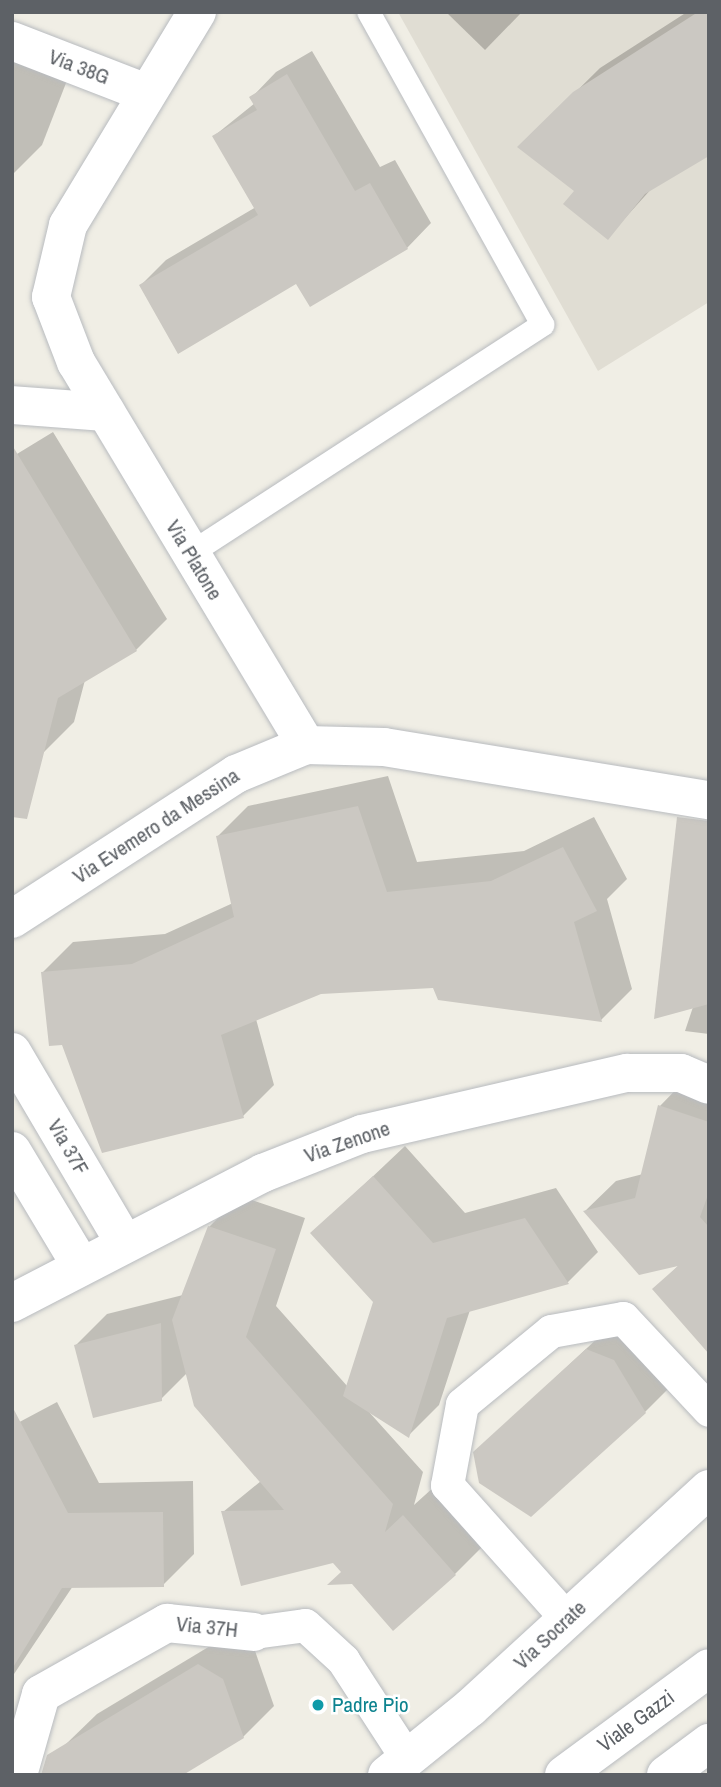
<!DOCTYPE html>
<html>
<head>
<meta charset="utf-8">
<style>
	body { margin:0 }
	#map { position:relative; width:721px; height:1787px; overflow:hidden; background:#f0eee5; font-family:"Archivo Narrow",sans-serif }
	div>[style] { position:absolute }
	.education>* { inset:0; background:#e0ddd3 }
	.shadow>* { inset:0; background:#0003 }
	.building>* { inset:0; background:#cbc8c2 }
	.roads { filter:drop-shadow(0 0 2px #b8bbbf) drop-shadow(0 0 2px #b8bbbf) }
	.service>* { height:23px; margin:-11.5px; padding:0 11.5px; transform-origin:11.5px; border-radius:11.5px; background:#fff }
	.pedestrian>* { height:33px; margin:-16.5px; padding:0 16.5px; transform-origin:16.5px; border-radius:16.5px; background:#fff }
	.minor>* { height:38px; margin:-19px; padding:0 19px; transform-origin:19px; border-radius:19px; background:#fff }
	.secondary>* { height:38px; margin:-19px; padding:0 19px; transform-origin:19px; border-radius:19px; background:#fff }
	.dots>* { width:19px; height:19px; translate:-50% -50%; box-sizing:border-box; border:4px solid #fff; border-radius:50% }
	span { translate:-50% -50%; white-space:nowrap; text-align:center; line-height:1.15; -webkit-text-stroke:5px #fff; paint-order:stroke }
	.street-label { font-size:21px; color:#5d6166 }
	.culture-label { font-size:21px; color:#0d838f }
	.left { translate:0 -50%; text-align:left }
	.frame { position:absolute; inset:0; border:14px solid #5d6166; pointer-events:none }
</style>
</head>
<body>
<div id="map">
	<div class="education">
		<div style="clip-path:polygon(398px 12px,709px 12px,709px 302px,598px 371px)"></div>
	</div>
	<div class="shadow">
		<div style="clip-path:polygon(446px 12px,522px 12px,485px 50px)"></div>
		<div style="clip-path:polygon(687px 12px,709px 12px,653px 187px,608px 237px,576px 190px,520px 147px,600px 68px)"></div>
		<div style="clip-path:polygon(12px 42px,73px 65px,42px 145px,12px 175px)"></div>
		<div style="clip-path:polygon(312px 51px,380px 167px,395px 160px,431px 223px,407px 248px,297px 282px,141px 285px,166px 260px,256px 207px,214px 136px,255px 103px,252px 97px,276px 72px)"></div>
		<div style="clip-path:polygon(53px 432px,167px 619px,136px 650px,85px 680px,74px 722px,43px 753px,12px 457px)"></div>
		<div style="clip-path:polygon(388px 776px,417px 862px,524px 851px,594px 817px,627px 879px,607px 899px,632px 989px,601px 1020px,439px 999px,434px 986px,321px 992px,256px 1019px,274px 1085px,243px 1116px,42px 973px,73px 942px,165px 934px,233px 903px,217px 837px,248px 806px)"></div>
		<div style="clip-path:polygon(709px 835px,709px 1034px,685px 1031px,693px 1007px)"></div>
		<div style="clip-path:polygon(690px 1075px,709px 1081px,709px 1333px,654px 1290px,681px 1263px,585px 1211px,616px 1181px,643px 1174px,660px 1106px)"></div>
		<div style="clip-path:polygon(405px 1146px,465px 1213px,556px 1188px,598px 1252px,568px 1282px,470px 1310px,439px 1405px,408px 1436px,369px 1412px,423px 1472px,414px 1505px,435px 1486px,486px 1543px,455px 1574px,343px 1572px,333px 1561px,223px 1512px,261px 1481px,187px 1373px,161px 1399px,76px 1345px,107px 1314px,183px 1295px,209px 1227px,240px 1196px,305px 1218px,276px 1306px,348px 1387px,375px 1301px,313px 1233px)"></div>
		<div style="clip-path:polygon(618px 1319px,676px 1381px,645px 1412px,475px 1453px)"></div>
		<div style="clip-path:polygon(57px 1402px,99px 1483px,193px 1481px,194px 1554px,163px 1585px,73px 1586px,12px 1677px,12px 1426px)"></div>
		<div style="clip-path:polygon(230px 1634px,254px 1648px,274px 1706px,243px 1737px,65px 1745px,97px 1714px)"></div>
	</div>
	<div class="building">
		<div style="clip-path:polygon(698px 12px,709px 12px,709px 156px,645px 194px,608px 240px,563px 204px,574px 191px,517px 147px,573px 92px)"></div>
		<div style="clip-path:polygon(287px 74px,355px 191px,370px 183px,408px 249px,310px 307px,296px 284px,178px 354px,139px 285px,258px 215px,212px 136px,257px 110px,249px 97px)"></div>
		<div style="clip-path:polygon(12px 445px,137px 651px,58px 698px,27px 819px,12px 817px)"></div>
		<div style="clip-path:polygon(358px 806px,387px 892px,491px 881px,563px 847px,597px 911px,574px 922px,602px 1022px,438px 1000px,433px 988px,321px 994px,221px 1035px,244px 1118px,102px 1153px,62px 1045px,49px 1046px,41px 972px,132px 964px,234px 917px,216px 836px)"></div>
		<div style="clip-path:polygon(677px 817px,709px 821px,709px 1004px,654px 1019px)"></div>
		<div style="clip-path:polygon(658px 1105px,709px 1122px,709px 1192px,700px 1217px,709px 1227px,709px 1354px,652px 1289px,678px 1266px,639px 1275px,583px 1211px,635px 1198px)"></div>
		<div style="clip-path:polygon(373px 1176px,433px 1243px,525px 1218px,569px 1284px,447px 1318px,409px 1438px,343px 1396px,373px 1302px,310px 1233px)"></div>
		<div style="clip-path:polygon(208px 1226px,276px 1249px,246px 1337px,393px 1504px,385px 1532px,403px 1515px,456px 1575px,393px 1631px,352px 1584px,327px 1585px,341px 1572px,333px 1563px,241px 1586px,221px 1511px,284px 1510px,194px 1406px,172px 1320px)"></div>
		<div style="clip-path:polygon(161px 1323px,162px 1401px,93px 1418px,74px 1345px)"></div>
		<div style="clip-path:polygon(586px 1349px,614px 1360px,646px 1413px,531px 1517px,479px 1483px,473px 1452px)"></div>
		<div style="clip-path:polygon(12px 1406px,68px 1513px,163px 1512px,164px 1587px,62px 1588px,12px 1669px)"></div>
		<div style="clip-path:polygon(198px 1664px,223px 1679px,244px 1738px,183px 1775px,41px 1775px,47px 1755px)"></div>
	</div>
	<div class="roads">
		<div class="service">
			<div style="left:190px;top:553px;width:420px;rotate:-33deg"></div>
			<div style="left:542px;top:324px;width:357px;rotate:-119.1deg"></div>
		</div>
		<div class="pedestrian">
			<div style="left:567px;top:1619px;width:180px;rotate:-131.8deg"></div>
			<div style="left:447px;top:1485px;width:82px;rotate:-79.5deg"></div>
			<div style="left:462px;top:1404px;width:115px;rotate:-39.4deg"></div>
			<div style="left:551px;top:1331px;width:73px;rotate:-10.2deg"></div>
			<div style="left:623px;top:1318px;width:126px;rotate:46.9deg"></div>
			<div style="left:254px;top:1632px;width:51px;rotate:-7.8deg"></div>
			<div style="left:305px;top:1625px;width:52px;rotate:42.6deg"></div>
			<div style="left:343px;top:1660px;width:119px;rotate:57deg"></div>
		</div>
		<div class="minor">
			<div style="left:197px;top:12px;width:249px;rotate:121.2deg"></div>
			<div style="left:68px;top:225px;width:74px;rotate:103.3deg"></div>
			<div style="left:51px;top:297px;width:70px;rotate:69deg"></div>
			<div style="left:76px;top:362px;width:447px;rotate:59deg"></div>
			<div style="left:12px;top:41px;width:144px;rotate:21.2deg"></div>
			<div style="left:12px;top:405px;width:94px;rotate:4.3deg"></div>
			<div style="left:12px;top:919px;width:267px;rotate:-32.9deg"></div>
			<div style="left:236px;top:774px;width:76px;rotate:-22.5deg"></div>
			<div style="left:306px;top:745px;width:78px;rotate:1.5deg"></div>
			<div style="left:384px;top:747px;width:329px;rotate:9.3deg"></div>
			<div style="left:12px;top:1052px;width:221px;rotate:59.5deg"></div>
			<div style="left:12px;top:1151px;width:132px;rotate:59deg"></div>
			<div style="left:12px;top:1303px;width:283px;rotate:-27.4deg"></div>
			<div style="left:263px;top:1173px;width:106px;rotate:-21.5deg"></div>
			<div style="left:362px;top:1134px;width:272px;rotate:-13deg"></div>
			<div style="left:627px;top:1073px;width:54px"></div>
			<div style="left:681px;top:1073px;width:30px;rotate:23deg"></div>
			<div style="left:18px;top:1775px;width:84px;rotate:-74.1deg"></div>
			<div style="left:41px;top:1694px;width:145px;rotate:-29.4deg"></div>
			<div style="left:167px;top:1623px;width:87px;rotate:5.9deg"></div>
			<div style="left:387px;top:1775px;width:107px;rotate:-38.9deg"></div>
			<div style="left:470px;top:1708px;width:324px;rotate:-42.5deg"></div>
		</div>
		<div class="secondary">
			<div style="left:564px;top:1775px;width:180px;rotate:-36.4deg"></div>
			<div style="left:666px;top:1775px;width:54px;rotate:-36.7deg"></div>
		</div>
	</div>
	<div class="dots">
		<div style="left:318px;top:1705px;background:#0f9aa8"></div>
	</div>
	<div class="street-label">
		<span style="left:79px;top:67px;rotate:21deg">Via 38G</span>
		<span style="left:194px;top:560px;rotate:59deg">Via Platone</span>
		<span style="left:156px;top:826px;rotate:-33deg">Via Evemero da Messina</span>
		<span style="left:347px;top:1142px;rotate:-19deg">Via Zenone</span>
		<span style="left:68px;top:1147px;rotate:60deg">Via 37F</span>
		<span style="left:207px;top:1627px;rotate:6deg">Via 37H</span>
		<span style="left:550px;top:1635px;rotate:-43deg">Via Socrate</span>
		<span style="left:636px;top:1721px;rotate:-36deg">Viale Gazzi</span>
	</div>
	<div class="culture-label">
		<span class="left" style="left:332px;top:1705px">Padre Pio</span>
	</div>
	<div class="frame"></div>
</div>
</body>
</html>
